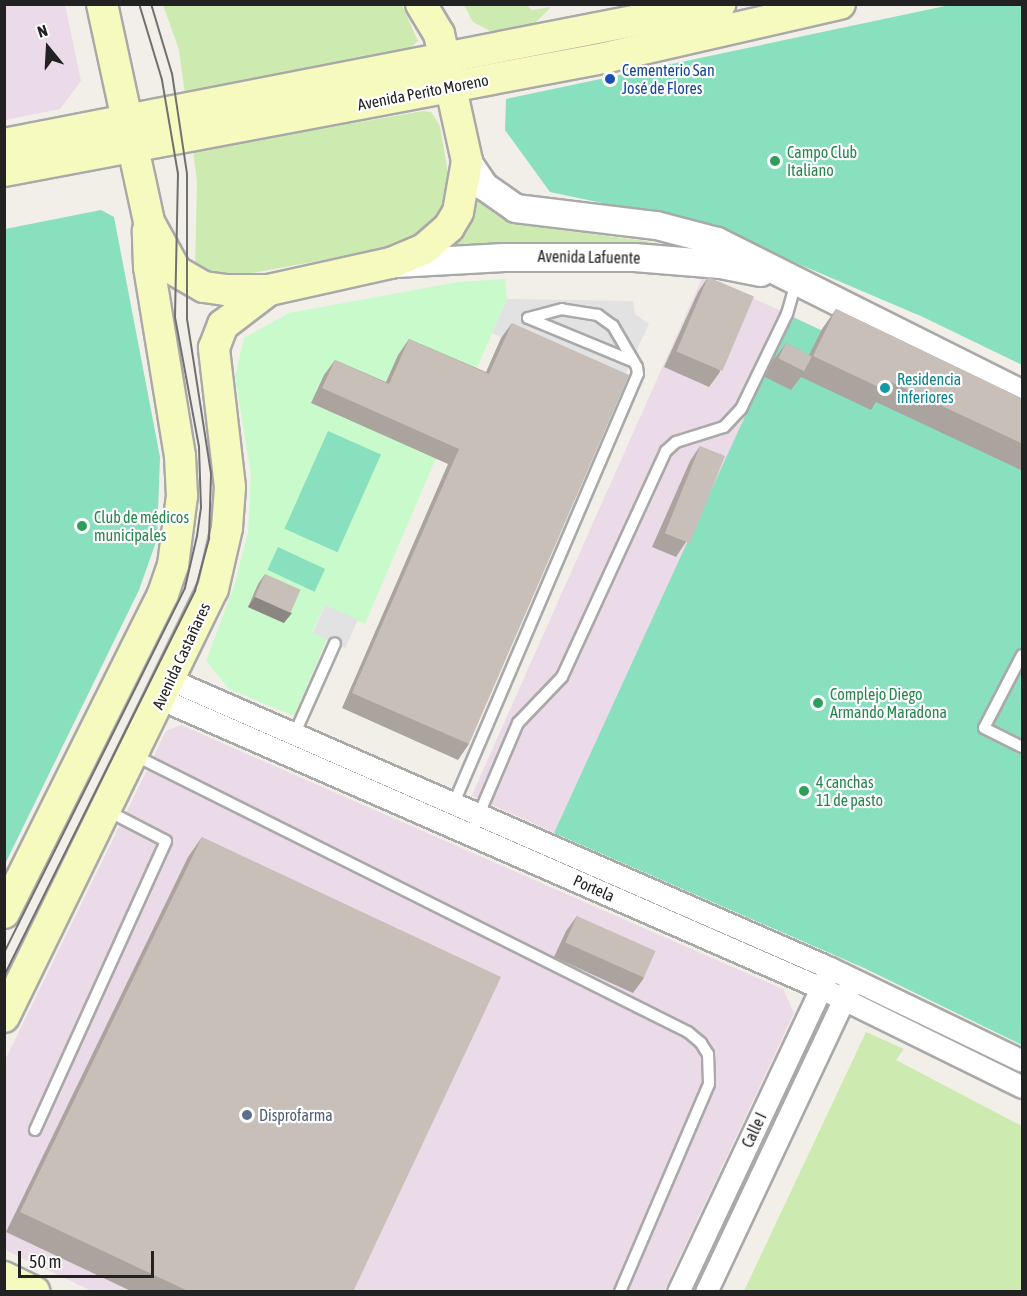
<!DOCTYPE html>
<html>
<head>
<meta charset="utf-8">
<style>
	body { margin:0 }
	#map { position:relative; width:1027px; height:1296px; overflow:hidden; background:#f2efe9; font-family:"Asap Condensed",sans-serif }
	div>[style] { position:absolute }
	.industrial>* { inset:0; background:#ebdbe8; transform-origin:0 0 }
	.grass>* { inset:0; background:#cdebb0 }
	.park>* { inset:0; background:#c8facc }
	.pitch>* { inset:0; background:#88e0be; transform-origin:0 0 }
	.parking>* { inset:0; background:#e2e2e2; transform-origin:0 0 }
	.roads { filter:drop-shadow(2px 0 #a9a9a9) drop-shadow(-2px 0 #a9a9a9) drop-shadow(0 2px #a9a9a9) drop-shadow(0 -2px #a9a9a9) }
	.service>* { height:10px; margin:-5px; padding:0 5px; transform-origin:5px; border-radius:5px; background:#fff }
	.minor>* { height:21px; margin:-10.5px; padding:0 10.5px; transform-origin:10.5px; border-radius:10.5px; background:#fff }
	.tertiary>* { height:27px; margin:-13.5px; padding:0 13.5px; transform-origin:13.5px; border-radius:13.5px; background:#fff }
	.secondary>* { height:30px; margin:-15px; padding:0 15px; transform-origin:15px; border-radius:15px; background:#f7fabf }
	.tram>* { height:1.5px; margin:-0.75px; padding:0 0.75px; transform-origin:0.75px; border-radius:0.75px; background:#707070 }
	.wall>* { inset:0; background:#aba49e }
	.shaded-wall>* { inset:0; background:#8b8681 }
	.building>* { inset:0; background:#c7bfb8; transform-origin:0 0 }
	.dots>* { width:16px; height:16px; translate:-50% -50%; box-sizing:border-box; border:3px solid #fff; border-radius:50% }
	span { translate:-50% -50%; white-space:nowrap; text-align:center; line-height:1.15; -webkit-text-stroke:4.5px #fff; paint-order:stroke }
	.transit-label { font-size:16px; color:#164399 }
	.left { translate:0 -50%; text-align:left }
	.street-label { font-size:16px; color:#222 }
	.leisure-label { font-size:16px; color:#27864d }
	.culture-label { font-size:16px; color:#0d838f }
	.service-label { font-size:16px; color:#4e5e75 }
	.frame { position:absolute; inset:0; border:6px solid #222; pointer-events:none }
	.north { position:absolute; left:18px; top:18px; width:60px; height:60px; -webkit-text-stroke:4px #fff; paint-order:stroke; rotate:342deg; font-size:16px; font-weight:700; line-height:24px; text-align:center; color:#222 }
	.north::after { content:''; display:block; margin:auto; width:21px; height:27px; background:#222; clip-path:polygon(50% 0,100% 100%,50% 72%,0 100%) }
	.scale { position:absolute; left:18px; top:1251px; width:136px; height:27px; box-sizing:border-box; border:3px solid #222; border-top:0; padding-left:8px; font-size:18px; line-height:21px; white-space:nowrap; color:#222; -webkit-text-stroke:4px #fff; paint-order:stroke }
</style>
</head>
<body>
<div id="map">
	<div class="industrial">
		<i style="clip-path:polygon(5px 4px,65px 5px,81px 81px,60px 109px,5px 120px)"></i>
		<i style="left:703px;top:276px;width:97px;height:569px;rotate:24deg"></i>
		<i style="clip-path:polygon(181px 725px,783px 989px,794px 1013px,664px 1291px,92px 1291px,5px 1250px,4px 1062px,166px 731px)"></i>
	</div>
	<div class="grass">
		<i style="clip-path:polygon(163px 5px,402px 5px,418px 41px,404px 53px,185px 95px,179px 50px)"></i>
		<i style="clip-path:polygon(464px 5px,527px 5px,532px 10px,551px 7px,530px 28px,509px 32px,490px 31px,473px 22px)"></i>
		<i style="clip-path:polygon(423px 111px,431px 112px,440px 126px,452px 197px,435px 231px,399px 246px,220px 279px,195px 269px,197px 182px,193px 151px)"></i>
		<i style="clip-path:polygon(473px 194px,495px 214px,525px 225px,646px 241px,721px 259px,446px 254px,464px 229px)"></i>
		<i style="clip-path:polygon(866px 1032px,904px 1049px,896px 1060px,1022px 1126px,1022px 1291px,744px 1291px)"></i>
	</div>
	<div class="park">
		<i style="clip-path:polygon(505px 279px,507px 299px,469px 386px,398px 355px,379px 399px,324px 375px,312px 403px,436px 458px,365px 624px,324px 606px,312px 632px,327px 639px,294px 716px,229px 689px,206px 661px,235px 583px,248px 532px,251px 474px,235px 377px,244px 338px,289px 313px,458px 282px)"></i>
	</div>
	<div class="pitch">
		<i style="clip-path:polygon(950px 5px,1022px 5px,1022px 365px,923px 317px,707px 225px,550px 192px,505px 130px,506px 99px)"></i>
		<i style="clip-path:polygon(101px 210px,114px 217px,160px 457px,157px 539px,139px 590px,5px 864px,5px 229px)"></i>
		<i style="clip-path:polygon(791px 316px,1022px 425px,1022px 1045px,864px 968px,554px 833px)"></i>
		<i style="left:328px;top:431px;width:58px;height:107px;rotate:24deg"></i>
		<i style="left:278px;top:547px;width:52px;height:25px;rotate:25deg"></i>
	</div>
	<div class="parking">
		<i style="clip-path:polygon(507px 299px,633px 301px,635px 314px,649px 324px,618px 390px,492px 333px)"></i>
		<i style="left:325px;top:605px;width:36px;height:31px;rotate:24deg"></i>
	</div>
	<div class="roads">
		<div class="service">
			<i style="left:1022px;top:655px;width:82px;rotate:117.5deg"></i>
			<i style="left:984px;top:728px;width:42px;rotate:26.6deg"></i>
			<i style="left:295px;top:733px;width:98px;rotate:-66deg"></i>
			<i style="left:134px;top:755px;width:619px;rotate:26.57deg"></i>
			<i style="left:688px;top:1032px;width:17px;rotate:40deg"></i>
			<i style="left:701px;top:1043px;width:13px;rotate:58deg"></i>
			<i style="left:708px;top:1054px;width:30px;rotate:88deg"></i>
			<i style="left:709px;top:1084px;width:226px;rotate:113.2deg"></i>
			<i style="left:453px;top:805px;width:469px;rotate:-66.8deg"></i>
			<i style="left:638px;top:374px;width:7px;rotate:-98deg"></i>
			<i style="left:637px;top:367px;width:48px;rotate:-120.3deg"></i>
			<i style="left:613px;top:326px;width:19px;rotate:-144deg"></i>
			<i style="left:598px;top:315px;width:36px;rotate:-171deg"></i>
			<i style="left:562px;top:309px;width:35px;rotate:165deg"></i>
			<i style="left:528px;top:318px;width:113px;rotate:22.5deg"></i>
			<i style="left:471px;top:833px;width:120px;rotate:-66.9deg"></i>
			<i style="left:518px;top:723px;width:64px;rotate:-46.3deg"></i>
			<i style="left:562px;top:677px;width:249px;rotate:-65.3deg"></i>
			<i style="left:666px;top:451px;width:13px;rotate:-42deg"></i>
			<i style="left:676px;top:442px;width:50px;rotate:-17.4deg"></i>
			<i style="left:724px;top:427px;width:25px;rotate:-47deg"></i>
			<i style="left:741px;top:409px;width:106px;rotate:-64.2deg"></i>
			<i style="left:787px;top:314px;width:33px;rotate:-74deg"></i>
			<i style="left:35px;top:1130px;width:317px;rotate:-65.6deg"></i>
			<i style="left:166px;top:841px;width:68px;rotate:-152.7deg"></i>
		</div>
		<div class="minor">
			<i style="left:171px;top:680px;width:719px;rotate:23.61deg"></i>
			<i style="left:830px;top:968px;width:213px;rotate:25.8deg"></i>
			<i style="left:161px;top:699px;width:721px;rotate:23.65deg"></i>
			<i style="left:821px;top:988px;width:224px;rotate:26.2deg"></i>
			<i style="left:678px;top:1292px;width:348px;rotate:-64.8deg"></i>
			<i style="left:706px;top:1292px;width:336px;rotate:-64.8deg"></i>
		</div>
		<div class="tertiary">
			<i style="left:467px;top:161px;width:30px;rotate:56deg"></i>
			<i style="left:484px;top:186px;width:38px;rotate:35deg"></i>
			<i style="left:515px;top:208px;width:142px;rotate:6.9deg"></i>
			<i style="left:656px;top:225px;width:63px;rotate:14.7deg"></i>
			<i style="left:717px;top:241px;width:341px;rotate:26.6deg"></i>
			<i style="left:395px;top:263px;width:109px;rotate:-3.2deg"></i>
			<i style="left:504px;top:257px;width:130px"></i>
			<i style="left:634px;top:257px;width:86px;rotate:4.7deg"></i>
			<i style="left:720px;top:264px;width:41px;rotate:11.3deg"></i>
		</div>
		<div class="secondary">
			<i style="left:102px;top:4px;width:223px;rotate:77.8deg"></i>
			<i style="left:149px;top:222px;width:56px;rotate:61.1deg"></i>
			<i style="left:176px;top:271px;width:32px;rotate:30deg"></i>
			<i style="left:204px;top:287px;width:21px;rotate:8deg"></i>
			<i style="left:225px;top:290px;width:44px"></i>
			<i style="left:269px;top:290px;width:125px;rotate:-12.5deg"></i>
			<i style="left:391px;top:263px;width:36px;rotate:-23deg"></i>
			<i style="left:424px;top:249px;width:33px;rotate:-41deg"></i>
			<i style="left:449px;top:227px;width:17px;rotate:-59deg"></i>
			<i style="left:458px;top:212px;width:52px;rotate:-80deg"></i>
			<i style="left:467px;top:161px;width:130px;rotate:-102.4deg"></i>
			<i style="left:439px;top:34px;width:35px;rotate:-121deg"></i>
			<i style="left:4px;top:144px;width:730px;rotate:-11.06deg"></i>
			<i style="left:4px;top:171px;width:611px;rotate:-10.67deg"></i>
			<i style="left:604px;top:58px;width:242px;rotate:-12.9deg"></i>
			<i style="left:4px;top:913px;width:356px;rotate:-63.5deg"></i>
			<i style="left:163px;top:594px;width:31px;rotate:-71deg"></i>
			<i style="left:173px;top:565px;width:70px;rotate:-82.6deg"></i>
			<i style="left:182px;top:496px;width:40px;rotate:-92.9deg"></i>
			<i style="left:180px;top:456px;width:192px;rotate:-99.3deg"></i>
			<i style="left:149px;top:267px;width:36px;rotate:-92deg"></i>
			<i style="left:4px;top:1017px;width:476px;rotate:-64deg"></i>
			<i style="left:213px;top:589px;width:63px;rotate:-77.1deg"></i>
			<i style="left:227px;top:528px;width:41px;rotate:-85.8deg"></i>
			<i style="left:230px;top:487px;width:140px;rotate:-96.6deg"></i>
			<i style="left:214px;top:348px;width:25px;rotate:-69deg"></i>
			<i style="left:223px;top:325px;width:58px;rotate:-37.3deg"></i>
			<i style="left:4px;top:1277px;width:34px;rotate:26deg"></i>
		</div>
	</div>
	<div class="tram">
		<i style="left:4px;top:953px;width:407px;rotate:-63.6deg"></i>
		<i style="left:185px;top:588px;width:53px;rotate:-77deg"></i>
		<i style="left:197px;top:536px;width:28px;rotate:-82deg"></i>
		<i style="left:201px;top:508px;width:61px;rotate:-91.9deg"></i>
		<i style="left:199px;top:447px;width:132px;rotate:-100.5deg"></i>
		<i style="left:175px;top:317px;width:143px;rotate:-88.8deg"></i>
		<i style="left:178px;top:174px;width:95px;rotate:-99.7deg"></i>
		<i style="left:162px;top:80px;width:79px;rotate:-106.8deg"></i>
		<i style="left:4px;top:976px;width:430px;rotate:-63.6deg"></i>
		<i style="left:195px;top:591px;width:54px;rotate:-74.9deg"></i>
		<i style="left:209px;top:539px;width:65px;rotate:-88.2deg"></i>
		<i style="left:211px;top:474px;width:157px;rotate:-98.8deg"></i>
		<i style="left:187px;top:319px;width:145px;rotate:-90deg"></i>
		<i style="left:187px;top:174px;width:101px;rotate:-98.5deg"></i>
		<i style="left:172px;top:74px;width:73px;rotate:-106.7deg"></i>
	</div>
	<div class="wall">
		<i style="clip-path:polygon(708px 277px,720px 372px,709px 387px,664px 367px,698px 292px)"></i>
		<i style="clip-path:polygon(836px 309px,1023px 399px,1023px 471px,876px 402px,871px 410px,801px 377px,791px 390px,765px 377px,772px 362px,786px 343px,809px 355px,822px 329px)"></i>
		<i style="clip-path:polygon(512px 323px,469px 744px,458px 760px,342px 708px,448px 464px,311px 403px,324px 375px,335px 360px,386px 382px,398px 355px,409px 339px,486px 372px,501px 338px)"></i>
		<i style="clip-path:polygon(700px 446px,686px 542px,676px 557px,652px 547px,690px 461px)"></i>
		<i style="clip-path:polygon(265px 574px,284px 623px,248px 607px,258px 584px)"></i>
		<i style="clip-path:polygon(202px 837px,353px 1292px,133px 1292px,6px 1232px,188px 857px)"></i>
		<i style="clip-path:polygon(577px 916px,644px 978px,633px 993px,554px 957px,566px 931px)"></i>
	</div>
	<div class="shaded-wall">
		<i style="clip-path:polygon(255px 597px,292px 613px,284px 623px,248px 607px)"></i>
	</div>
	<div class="building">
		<i style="left:708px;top:277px;width:50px;height:81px;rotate:23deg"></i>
		<i style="clip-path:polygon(836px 309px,1023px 399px,1023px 444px,889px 381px,885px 390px,813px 356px)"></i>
		<i style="clip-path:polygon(512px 323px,629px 375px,469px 744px,352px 693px,459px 449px,322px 388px,335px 360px,389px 384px,409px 339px,489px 374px)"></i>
		<i style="left:786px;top:343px;width:29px;height:17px;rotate:27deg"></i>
		<i style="left:700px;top:446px;width:27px;height:94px;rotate:22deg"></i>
		<i style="left:265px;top:574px;width:39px;height:25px;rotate:24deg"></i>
		<i style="clip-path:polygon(202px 837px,501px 977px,353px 1292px,190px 1292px,20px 1212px)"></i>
		<i style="left:577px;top:916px;width:86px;height:29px;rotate:24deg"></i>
	</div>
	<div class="dots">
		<i style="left:610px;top:79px;background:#1a4fb4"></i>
		<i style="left:775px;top:161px;background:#2e9e5b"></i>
		<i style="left:885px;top:388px;background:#0f9aa8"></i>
		<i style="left:82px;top:526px;background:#2e9e5b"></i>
		<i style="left:818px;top:703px;background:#2e9e5b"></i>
		<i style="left:804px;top:791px;background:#2e9e5b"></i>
		<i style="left:247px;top:1115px;background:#5c6f8a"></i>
	</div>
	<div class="transit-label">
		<span class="left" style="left:622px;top:79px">Cementerio San<br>José de Flores</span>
	</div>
	<div class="street-label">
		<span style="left:423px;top:92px;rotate:-11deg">Avenida Perito Moreno</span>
		<span style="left:589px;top:257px;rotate:1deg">Avenida Lafuente</span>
		<span style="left:181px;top:656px;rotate:-65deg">Avenida Castañares</span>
		<span style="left:594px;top:888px;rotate:24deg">Portela</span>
		<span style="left:754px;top:1130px;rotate:-65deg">Calle I</span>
	</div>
	<div class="leisure-label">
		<span class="left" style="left:787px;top:161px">Campo Club<br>Italiano</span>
		<span class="left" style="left:94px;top:526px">Club de médicos<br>municipales</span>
		<span class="left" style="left:830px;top:703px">Complejo Diego<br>Armando Maradona</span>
		<span class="left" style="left:816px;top:791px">4 canchas<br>11 de pasto</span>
	</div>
	<div class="culture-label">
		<span class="left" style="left:897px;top:388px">Residencia<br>inferiores</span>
	</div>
	<div class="service-label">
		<span class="left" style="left:259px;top:1115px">Disprofarma</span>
	</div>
	<div class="frame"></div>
	<div class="north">N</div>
	<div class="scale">50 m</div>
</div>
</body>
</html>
